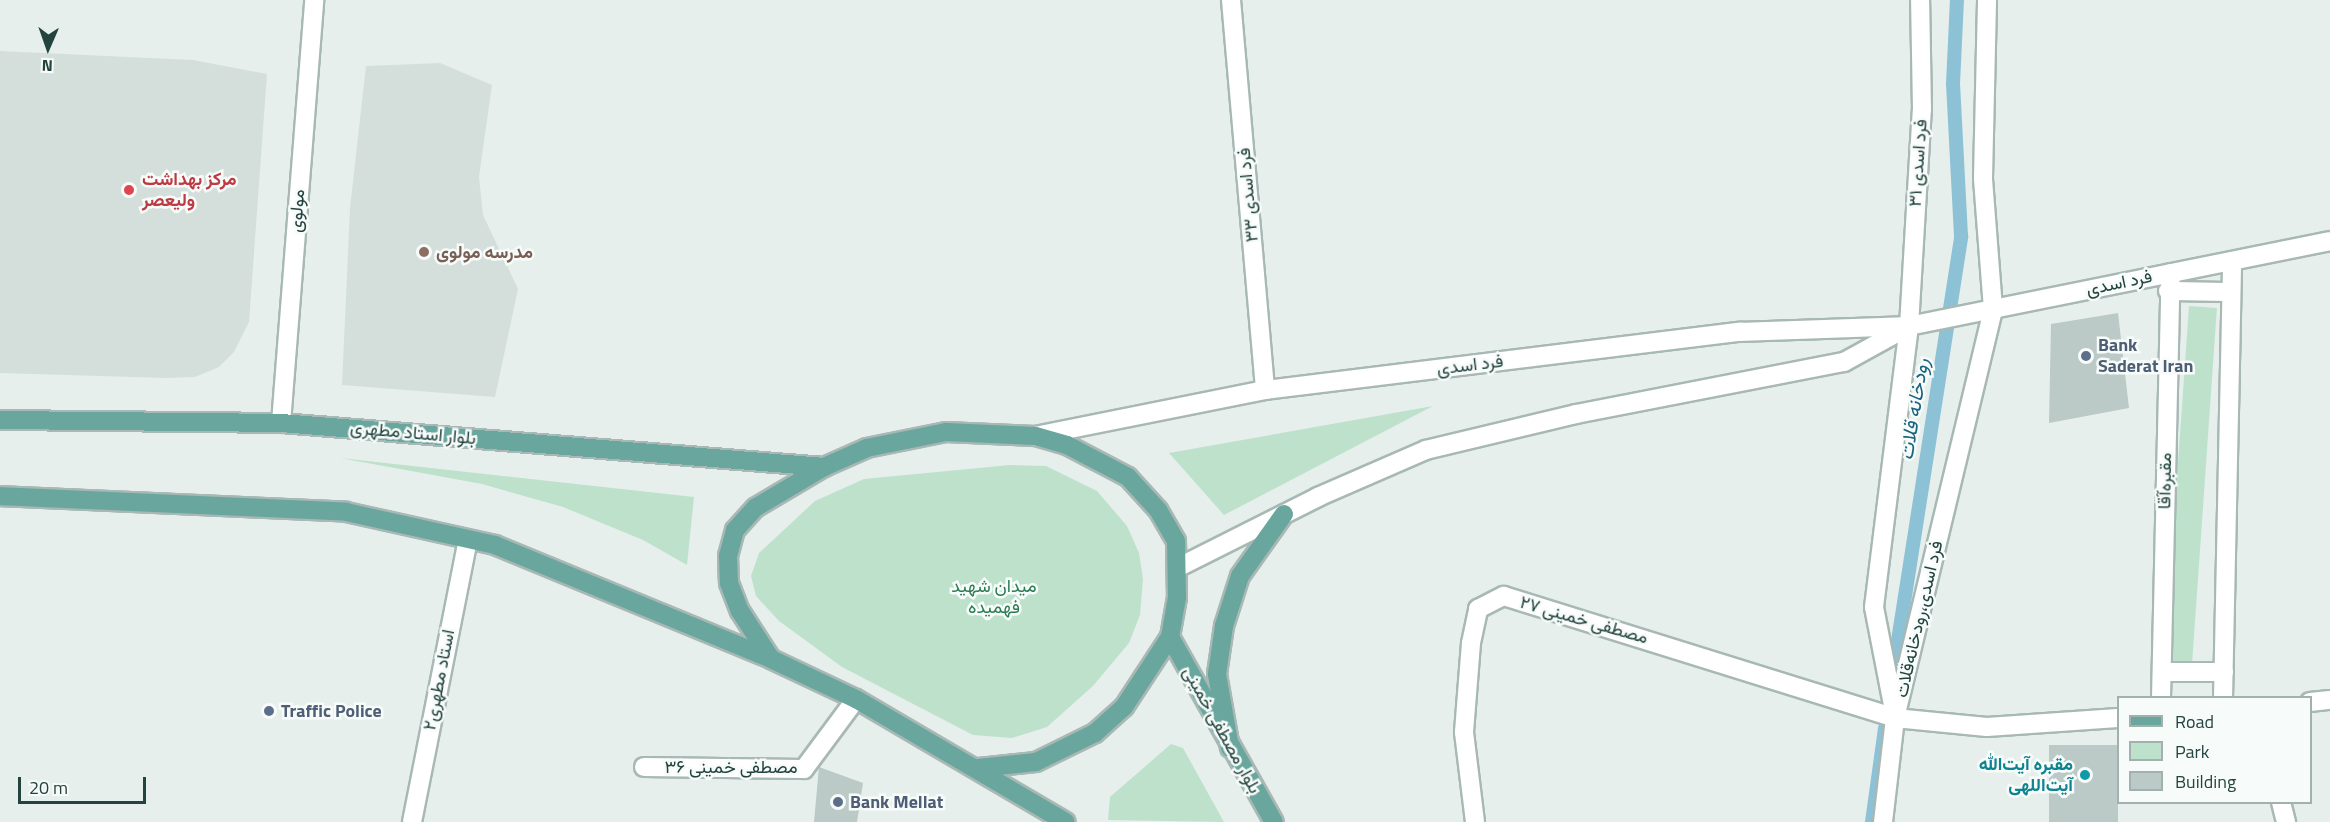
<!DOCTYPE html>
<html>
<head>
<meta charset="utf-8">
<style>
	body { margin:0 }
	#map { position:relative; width:2330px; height:822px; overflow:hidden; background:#e6efec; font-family:"Titillium Web",Vazirmatn,sans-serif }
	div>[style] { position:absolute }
	.built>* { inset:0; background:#d4dfdb }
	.green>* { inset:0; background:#bee1cc; transform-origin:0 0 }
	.stream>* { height:14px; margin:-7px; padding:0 7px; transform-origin:7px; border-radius:7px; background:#8cc1d6 }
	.building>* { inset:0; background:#bbcac6; transform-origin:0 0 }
	.roads { filter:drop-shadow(2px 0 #a8b8b4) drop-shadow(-2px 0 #a8b8b4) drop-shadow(0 2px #a8b8b4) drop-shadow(0 -2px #a8b8b4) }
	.minor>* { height:18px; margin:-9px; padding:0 9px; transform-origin:9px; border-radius:9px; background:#fff }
	.tertiary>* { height:18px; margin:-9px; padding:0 9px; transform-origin:9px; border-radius:9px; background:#fff }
	.secondary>* { height:18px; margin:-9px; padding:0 9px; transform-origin:9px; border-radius:9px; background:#fff }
	.primary>* { height:18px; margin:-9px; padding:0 9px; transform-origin:9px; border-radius:9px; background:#68a69e }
	.dots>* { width:16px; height:16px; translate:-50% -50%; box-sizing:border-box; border:3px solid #f7fbf9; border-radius:50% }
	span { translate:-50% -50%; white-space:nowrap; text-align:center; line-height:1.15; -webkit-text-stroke:5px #f7fbf9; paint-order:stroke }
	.street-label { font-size:18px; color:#23433e }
	.health-label { font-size:18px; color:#be3a42; font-weight:700 }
	.left { translate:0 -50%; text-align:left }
	.education-label { font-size:18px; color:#785e54; font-weight:700 }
	.service-label { font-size:18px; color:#4e5e75; font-weight:700 }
	.park-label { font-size:18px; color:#2b7c54 }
	.culture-label { font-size:18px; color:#0d838f; font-weight:700 }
	.right { translate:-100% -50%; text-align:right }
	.water-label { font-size:20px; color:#196482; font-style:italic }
	.legend { position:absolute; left:2117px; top:696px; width:195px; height:108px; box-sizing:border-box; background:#f7fbf9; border:2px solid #a2b1ae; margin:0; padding:8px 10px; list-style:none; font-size:18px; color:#23433e }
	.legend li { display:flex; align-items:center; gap:12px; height:30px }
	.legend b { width:30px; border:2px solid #a2b1ae }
	.north { position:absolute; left:18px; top:18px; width:60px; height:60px; -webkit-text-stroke:4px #f7fbf9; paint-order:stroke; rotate:182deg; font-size:16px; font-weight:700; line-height:24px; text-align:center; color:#23433e }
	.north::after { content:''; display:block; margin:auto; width:21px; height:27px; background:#23433e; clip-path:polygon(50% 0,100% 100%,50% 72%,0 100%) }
	.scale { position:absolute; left:18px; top:777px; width:128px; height:27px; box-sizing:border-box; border:3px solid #23433e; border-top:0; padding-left:8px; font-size:18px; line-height:21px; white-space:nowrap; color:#23433e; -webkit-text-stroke:4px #f7fbf9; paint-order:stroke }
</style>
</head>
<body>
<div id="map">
	<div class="built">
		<i style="clip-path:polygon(0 51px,193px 60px,267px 74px,249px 322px,234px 352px,219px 367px,195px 377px,166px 378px,0 373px)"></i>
		<i style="clip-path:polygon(440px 63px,492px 85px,479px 177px,483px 215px,518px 289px,495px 397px,342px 385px,350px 208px,366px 66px)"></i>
	</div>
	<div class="green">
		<i style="left:2189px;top:306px;width:28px;height:357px;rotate:4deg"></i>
		<i style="clip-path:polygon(1433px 406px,1224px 515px,1169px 453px)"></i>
		<i style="clip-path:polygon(340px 458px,694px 497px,687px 565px,643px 540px,563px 507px,482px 484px)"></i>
		<i style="clip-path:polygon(1010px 465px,1046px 466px,1097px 491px,1127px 526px,1139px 553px,1143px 579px,1140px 615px,1129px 643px,1093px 686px,1047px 727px,1012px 738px,973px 735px,842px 667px,779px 621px,756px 596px,751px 576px,759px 553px,815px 501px,864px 479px)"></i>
		<i style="clip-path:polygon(1171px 744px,1183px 748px,1224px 822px,1108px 820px,1110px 797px)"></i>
	</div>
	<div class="stream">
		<i style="left:1892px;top:679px;width:448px;rotate:-81.1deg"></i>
		<i style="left:1961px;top:236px;width:152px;rotate:-93deg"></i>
		<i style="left:1953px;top:84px;width:84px;rotate:-87.3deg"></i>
		<i style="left:1872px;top:822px;width:95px;rotate:-82.1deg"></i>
	</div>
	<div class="building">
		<i style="clip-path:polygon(2118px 313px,2129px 408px,2049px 423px,2051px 324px)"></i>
		<i style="left:2118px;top:745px;width:77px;height:69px;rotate:90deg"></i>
		<i style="clip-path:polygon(819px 767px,863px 783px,857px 822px,814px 822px)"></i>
	</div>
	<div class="roads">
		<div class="minor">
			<i style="left:1231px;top:0;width:391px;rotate:85deg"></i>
			<i style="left:2168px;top:291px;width:63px;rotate:0.9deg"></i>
			<i style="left:2162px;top:672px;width:62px"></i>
			<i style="left:2161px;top:698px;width:425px;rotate:-88.7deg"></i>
			<i style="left:2223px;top:698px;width:437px;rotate:-88.8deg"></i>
			<i style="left:2310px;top:702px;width:20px;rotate:-6deg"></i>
			<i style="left:1894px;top:710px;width:105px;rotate:-101deg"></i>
			<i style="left:1874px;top:607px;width:283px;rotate:-82.9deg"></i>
			<i style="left:1909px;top:326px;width:216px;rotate:-86.6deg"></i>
			<i style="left:1922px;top:110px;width:110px;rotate:-91deg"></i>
			<i style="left:644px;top:767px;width:160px;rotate:0.7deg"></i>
			<i style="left:804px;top:769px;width:87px;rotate:-53.4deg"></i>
			<i style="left:2281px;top:802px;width:21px;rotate:76deg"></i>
			<i style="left:412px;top:822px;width:288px;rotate:-78.8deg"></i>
			<i style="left:1475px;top:822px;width:91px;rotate:-97deg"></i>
			<i style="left:1464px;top:732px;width:89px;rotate:-85.5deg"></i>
			<i style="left:1471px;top:643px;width:35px;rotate:-78deg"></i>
			<i style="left:1478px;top:609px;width:29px;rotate:-27deg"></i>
			<i style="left:1504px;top:596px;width:410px;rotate:17.3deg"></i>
			<i style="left:1895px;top:718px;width:92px;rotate:5.6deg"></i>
			<i style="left:1987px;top:727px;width:131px;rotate:-3.9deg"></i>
			<i style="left:1883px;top:822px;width:105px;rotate:-83.4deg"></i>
			<i style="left:1895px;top:718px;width:421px;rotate:-76.5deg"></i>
			<i style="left:1993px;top:309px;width:131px;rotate:-94.4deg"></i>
			<i style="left:1983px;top:178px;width:178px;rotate:-88.7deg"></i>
		</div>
		<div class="tertiary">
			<i style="left:281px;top:423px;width:424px;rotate:-85.5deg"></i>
		</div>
		<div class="secondary">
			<i style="left:1035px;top:436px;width:235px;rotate:-11.3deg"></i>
			<i style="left:1265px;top:390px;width:479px;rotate:-7deg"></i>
			<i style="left:1740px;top:332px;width:169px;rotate:-2deg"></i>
			<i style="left:1909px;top:326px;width:429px;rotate:-11.4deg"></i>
			<i style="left:1179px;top:567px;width:156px;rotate:-26.7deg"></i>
			<i style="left:1318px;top:497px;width:118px;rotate:-23.5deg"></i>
			<i style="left:1426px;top:450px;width:154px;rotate:-13.5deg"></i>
			<i style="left:1576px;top:414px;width:273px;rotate:-11deg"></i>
			<i style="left:1844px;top:362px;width:68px;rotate:-28.8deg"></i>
		</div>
		<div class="primary">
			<i style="left:0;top:420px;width:281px;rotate:0.6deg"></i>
			<i style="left:281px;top:423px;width:545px;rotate:4.63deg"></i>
			<i style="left:0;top:496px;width:346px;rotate:2.6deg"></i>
			<i style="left:346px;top:512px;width:153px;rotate:12.5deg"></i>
			<i style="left:495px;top:545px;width:299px;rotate:22.4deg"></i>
			<i style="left:1170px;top:637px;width:212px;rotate:60.7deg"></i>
			<i style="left:1230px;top:748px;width:75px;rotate:-100deg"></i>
			<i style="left:1217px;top:674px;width:49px;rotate:-81.7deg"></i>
			<i style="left:1224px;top:626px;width:52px;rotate:-72.3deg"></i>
			<i style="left:1240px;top:576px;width:76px;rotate:-54.6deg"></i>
			<i style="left:979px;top:768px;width:57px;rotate:-6deg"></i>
			<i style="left:1036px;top:762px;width:66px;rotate:-26.2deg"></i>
			<i style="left:1095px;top:733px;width:39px;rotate:-42deg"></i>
			<i style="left:1124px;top:707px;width:84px;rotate:-56.7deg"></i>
			<i style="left:1170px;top:637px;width:40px;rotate:-80deg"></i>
			<i style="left:1177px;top:598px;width:57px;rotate:-91deg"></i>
			<i style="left:1176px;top:541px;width:36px;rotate:-120deg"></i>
			<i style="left:1158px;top:510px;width:45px;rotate:-132.3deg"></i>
			<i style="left:1128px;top:477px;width:69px;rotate:-152.3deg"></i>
			<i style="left:1067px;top:445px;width:33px;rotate:-164deg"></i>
			<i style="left:1035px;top:436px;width:89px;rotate:-177.4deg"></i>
			<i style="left:946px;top:432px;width:81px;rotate:168.6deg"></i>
			<i style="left:867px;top:448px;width:47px;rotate:156.2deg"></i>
			<i style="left:824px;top:467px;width:80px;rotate:149.3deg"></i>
			<i style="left:755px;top:508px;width:30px;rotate:132deg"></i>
			<i style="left:735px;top:530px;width:27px;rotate:105deg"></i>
			<i style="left:728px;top:556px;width:27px;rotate:88deg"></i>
			<i style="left:729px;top:583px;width:30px;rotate:69deg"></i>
			<i style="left:740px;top:611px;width:57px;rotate:57.1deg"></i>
			<i style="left:771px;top:659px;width:94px;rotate:25.2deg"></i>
			<i style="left:856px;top:699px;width:243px;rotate:30.4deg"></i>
		</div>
	</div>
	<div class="dots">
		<i style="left:129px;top:190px;background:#e0444e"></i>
		<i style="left:424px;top:252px;background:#8d6e63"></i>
		<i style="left:2086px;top:356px;background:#5c6f8a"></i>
		<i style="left:269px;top:711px;background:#5c6f8a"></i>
		<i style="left:2085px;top:775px;background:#0f9aa8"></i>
		<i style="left:838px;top:802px;background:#5c6f8a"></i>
	</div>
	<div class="street-label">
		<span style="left:1918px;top:163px;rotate:-86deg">فرد اسدی ۳۱</span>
		<span style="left:1248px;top:195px;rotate:-95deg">فرد اسدی ۳۳</span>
		<span style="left:297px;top:211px;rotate:-86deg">مولوی</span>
		<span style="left:2119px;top:283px;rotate:-12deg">فرد اسدی</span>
		<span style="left:1470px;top:365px;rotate:-7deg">فرد اسدی</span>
		<span style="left:413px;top:433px;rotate:5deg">بلوار استاد مطهری</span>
		<span style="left:2165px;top:481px;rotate:-89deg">مقبره‌آقا</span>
		<span style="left:1919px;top:619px;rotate:-77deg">فرد اسدی،رودخانه‌قلات</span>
		<span style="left:1584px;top:620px;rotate:16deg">مصطفی خمینی ۲۷</span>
		<span style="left:439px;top:680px;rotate:-79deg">استاد مطهری۲</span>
		<span style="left:1222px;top:730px;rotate:61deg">بلوار مصطفی خمینی</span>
		<span style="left:731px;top:767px">مصطفی خمینی ۳۶</span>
	</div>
	<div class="health-label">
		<span class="left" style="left:142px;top:190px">مرکز بهداشت<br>ولیعصر</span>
	</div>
	<div class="education-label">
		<span class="left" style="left:436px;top:252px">مدرسه مولوی</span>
	</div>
	<div class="service-label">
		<span class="left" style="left:2098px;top:356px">Bank<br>Saderat Iran</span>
		<span class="left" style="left:281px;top:711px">Traffic Police</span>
		<span class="left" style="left:850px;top:802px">Bank Mellat</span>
	</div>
	<div class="park-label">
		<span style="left:994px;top:597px">میدان شهید<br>فهمیده</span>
	</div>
	<div class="culture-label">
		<span class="right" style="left:2073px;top:775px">مقبره آیت‌الله<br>آیت‌اللهی</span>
	</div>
	<div class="water-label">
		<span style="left:1913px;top:409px;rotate:-81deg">رودخانه قلات</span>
	</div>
	<ul class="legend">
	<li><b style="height:8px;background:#68a69e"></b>Road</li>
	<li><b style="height:16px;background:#bee1cc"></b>Park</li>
	<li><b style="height:16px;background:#bbcac6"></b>Building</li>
	</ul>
	<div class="north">N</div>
	<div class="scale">20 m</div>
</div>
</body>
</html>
